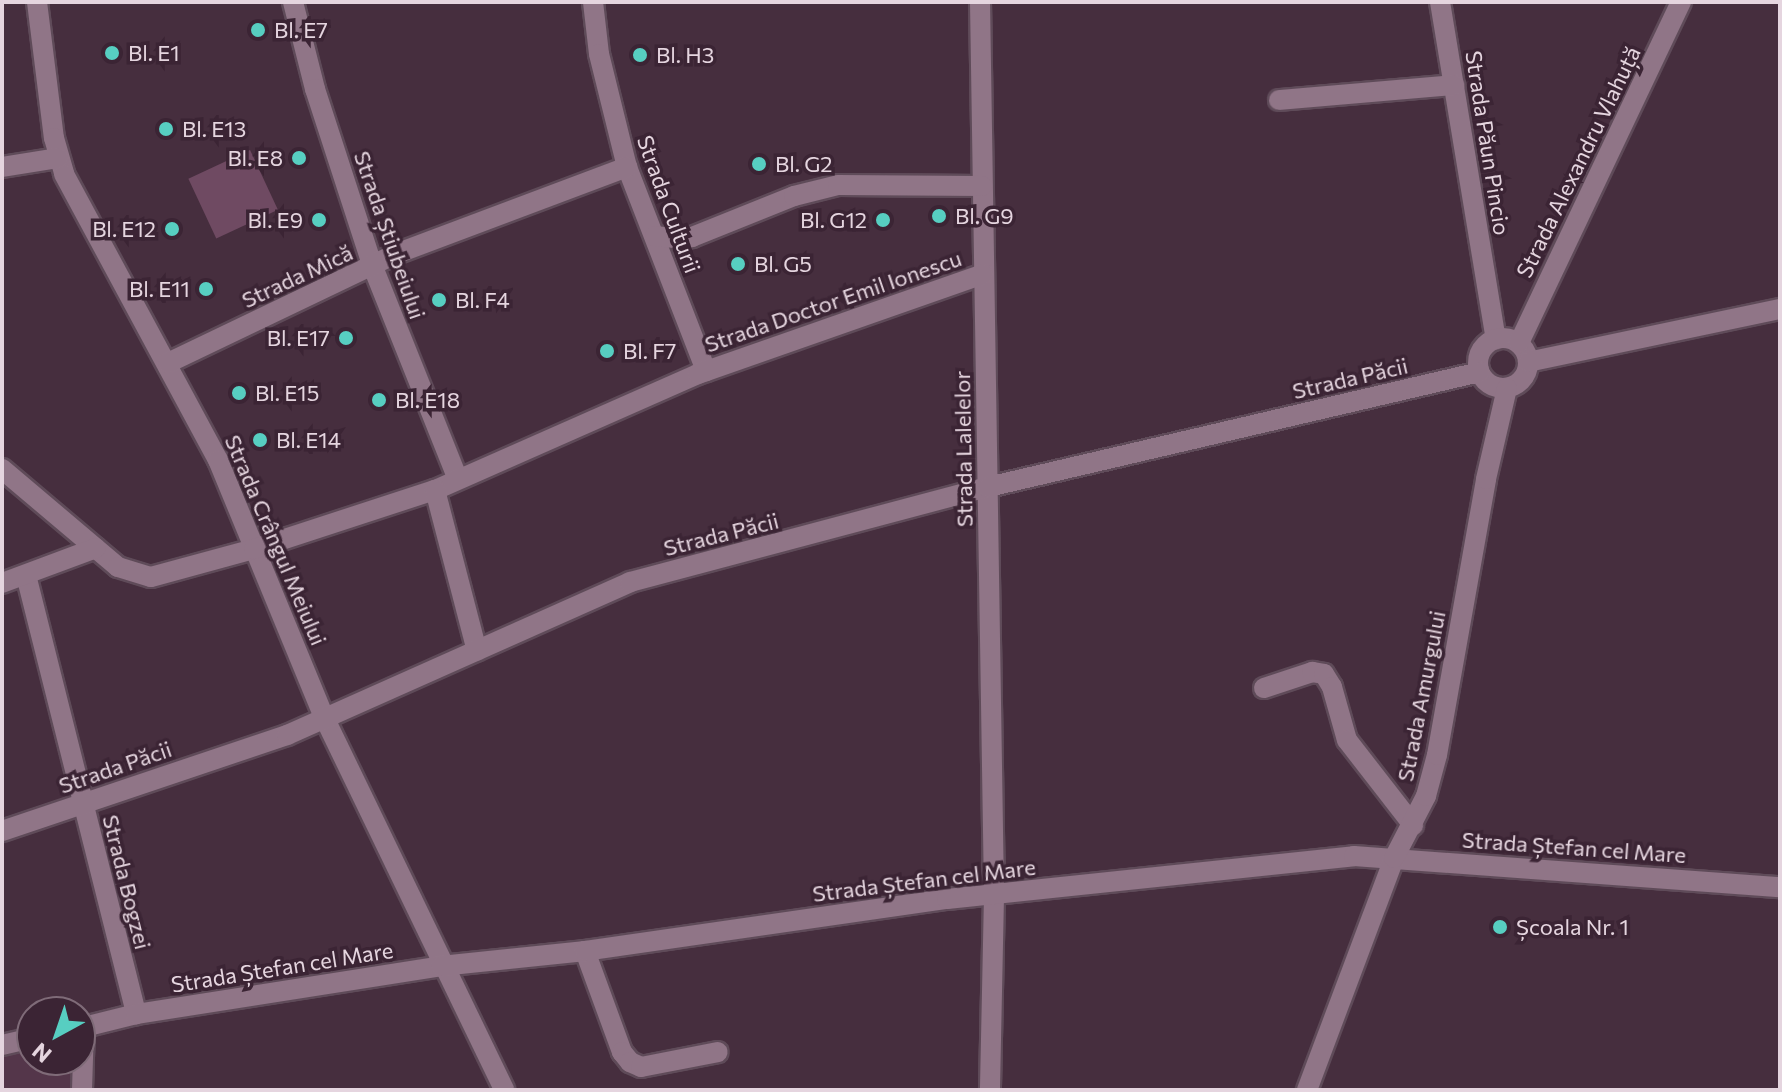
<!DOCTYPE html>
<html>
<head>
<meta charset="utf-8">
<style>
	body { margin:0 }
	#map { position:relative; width:1782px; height:1092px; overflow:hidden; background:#462e3e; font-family:Commissioner,sans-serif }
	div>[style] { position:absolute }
	.built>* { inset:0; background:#54364a }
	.green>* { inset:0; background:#6f4a62; transform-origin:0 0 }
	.roads { filter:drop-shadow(2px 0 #5f4b59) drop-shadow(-2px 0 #5f4b59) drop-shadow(0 2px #5f4b59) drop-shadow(0 -2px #5f4b59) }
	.minor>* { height:20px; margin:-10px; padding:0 10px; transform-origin:10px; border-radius:10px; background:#907587 }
	.minor>.ring { margin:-10px; padding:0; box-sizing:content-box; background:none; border:20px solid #907587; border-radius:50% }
	.dots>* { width:22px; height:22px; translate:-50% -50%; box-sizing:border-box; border:4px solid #3b2434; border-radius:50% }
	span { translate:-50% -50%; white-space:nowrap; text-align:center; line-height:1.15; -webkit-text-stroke:7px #3b2434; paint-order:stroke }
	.poi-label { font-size:22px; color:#e5d5df }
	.left { translate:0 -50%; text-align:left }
	.right { translate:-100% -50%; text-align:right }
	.street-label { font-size:22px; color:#e5d5df }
	.frame { position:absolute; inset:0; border:4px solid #e5d5df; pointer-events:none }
	.north { position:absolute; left:16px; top:996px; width:80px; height:80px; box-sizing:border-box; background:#3b2434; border:2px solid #7f6b78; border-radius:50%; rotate:220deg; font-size:22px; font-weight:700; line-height:32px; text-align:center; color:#e5d5df }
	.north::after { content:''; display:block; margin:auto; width:28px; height:36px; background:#57cec1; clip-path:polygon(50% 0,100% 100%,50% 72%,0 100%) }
</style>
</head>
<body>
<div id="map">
	<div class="built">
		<i style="clip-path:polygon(32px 1036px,32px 1060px,80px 1060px,82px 1090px,2px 1090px,2px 1042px)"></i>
	</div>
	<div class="green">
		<i style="left:250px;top:150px;width:66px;height:68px;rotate:65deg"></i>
	</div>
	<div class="roads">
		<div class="minor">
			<i style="left:37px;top:2px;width:137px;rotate:82.9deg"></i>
			<i style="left:54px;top:138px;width:37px;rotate:74deg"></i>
			<i style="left:64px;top:174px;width:325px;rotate:61.7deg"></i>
			<i style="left:218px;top:460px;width:280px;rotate:67.6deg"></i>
			<i style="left:325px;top:719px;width:412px;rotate:64.2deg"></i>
			<i style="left:293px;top:2px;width:90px;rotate:75.8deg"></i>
			<i style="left:315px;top:89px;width:187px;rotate:72deg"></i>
			<i style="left:373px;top:267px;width:228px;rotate:68.2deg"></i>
			<i style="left:593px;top:2px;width:52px;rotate:83.4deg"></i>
			<i style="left:599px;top:54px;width:116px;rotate:76.1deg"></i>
			<i style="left:627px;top:167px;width:219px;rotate:68.8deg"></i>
			<i style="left:980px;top:2px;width:894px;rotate:89.1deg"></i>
			<i style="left:994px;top:896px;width:194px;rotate:91.2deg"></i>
			<i style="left:1440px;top:2px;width:342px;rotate:80.6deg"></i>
			<i style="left:1279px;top:100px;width:176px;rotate:-4.9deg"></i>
			<i style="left:2px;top:167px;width:57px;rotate:-9.1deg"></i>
			<i style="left:655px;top:236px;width:27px;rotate:6deg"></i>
			<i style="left:682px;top:239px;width:10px;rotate:-11deg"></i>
			<i style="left:692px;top:237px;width:110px;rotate:-21.9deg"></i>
			<i style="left:794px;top:196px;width:45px;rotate:-14deg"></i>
			<i style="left:838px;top:185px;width:144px;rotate:0.4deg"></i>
			<i class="ring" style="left:1478px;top:338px;width:30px;height:30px"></i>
			<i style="left:1519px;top:343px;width:378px;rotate:-64.6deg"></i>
			<i style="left:1528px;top:362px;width:258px;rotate:-11.9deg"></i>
			<i style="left:168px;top:363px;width:255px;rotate:-25.6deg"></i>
			<i style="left:398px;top:253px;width:245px;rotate:-20.6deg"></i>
			<i style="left:2px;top:469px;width:152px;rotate:40.2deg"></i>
			<i style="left:118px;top:567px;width:34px;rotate:17deg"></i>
			<i style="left:151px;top:577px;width:107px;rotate:-15.2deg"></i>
			<i style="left:254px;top:549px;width:190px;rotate:-18.1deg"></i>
			<i style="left:435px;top:490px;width:287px;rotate:-23.8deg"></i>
			<i style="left:698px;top:374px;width:302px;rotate:-19.3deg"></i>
			<i style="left:435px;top:490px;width:166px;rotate:75.4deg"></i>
			<i style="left:26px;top:575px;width:453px;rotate:75.9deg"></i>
			<i style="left:2px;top:583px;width:100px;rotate:-20.4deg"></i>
			<i style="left:1264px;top:688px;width:51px;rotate:-18.4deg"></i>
			<i style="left:1312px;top:672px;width:12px;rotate:9deg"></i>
			<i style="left:1324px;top:674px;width:15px;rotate:58deg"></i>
			<i style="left:1332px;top:687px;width:55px;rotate:74.2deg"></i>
			<i style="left:1347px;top:740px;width:108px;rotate:52.2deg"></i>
			<i style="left:2px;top:831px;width:301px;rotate:-18.6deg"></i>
			<i style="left:287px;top:735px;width:376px;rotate:-24deg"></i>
			<i style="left:630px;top:582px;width:370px;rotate:-14.9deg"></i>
			<i style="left:988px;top:487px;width:505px;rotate:-13.16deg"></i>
			<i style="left:585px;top:951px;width:108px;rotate:69.9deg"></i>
			<i style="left:622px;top:1052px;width:13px;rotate:51deg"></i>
			<i style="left:630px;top:1062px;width:12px;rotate:24deg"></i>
			<i style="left:641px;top:1067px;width:78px;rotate:-11deg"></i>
			<i style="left:80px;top:1028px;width:58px;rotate:-14deg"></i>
			<i style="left:136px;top:1014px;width:309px;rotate:-8.9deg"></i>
			<i style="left:441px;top:966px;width:145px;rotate:-5.9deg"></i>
			<i style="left:585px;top:951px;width:366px;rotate:-8.2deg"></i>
			<i style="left:947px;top:899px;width:409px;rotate:-6deg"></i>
			<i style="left:1354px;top:856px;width:427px;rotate:4.2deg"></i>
			<i style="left:2px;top:1045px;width:31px;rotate:-13deg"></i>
			<i style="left:82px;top:1090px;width:63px;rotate:-88.2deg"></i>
			<i style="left:1307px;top:1090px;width:248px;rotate:-69.4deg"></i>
			<i style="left:1394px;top:858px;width:70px;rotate:-62.7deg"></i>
			<i style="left:1426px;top:796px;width:42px;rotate:-75deg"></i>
			<i style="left:1437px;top:755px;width:280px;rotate:-79.9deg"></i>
			<i style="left:1486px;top:479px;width:93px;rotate:-77deg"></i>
		</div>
	</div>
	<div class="dots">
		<i style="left:258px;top:30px;background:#57cec1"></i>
		<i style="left:112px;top:53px;background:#57cec1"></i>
		<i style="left:640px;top:55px;background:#57cec1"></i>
		<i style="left:166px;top:129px;background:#57cec1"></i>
		<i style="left:299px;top:158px;background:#57cec1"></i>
		<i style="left:759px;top:164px;background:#57cec1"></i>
		<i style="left:939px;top:216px;background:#57cec1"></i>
		<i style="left:319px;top:220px;background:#57cec1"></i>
		<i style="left:883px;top:220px;background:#57cec1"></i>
		<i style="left:172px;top:229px;background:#57cec1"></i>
		<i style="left:738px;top:264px;background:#57cec1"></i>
		<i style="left:206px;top:289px;background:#57cec1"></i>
		<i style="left:439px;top:300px;background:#57cec1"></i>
		<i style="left:346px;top:338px;background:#57cec1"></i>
		<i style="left:607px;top:351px;background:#57cec1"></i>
		<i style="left:239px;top:393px;background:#57cec1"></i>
		<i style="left:379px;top:400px;background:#57cec1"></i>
		<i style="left:260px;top:440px;background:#57cec1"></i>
		<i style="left:1500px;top:927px;background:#57cec1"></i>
	</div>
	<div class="poi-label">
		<span class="left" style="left:274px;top:30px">Bl. E7</span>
		<span class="left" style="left:128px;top:53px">Bl. E1</span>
		<span class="left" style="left:656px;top:55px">Bl. H3</span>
		<span class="left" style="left:182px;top:129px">Bl. E13</span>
		<span class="right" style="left:283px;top:158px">Bl. E8</span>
		<span class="left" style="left:775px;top:164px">Bl. G2</span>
		<span class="left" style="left:955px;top:216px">Bl. G9</span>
		<span class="right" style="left:303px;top:220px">Bl. E9</span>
		<span class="right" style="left:867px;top:220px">Bl. G12</span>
		<span class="right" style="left:156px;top:229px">Bl. E12</span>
		<span class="left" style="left:754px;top:264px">Bl. G5</span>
		<span class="right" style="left:190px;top:289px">Bl. E11</span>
		<span class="left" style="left:455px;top:300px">Bl. F4</span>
		<span class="right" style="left:330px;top:338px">Bl. E17</span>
		<span class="left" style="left:623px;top:351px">Bl. F7</span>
		<span class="left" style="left:255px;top:393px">Bl. E15</span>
		<span class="left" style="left:395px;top:400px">Bl. E18</span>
		<span class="left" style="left:276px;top:440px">Bl. E14</span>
		<span class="left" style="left:1516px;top:927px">Școala Nr. 1</span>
	</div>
	<div class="street-label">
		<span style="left:1488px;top:143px;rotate:81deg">Strada Păun Pincio</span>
		<span style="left:1578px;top:162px;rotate:-64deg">Strada Alexandru Vlahuță</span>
		<span style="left:669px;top:204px;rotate:70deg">Strada Culturii</span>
		<span style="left:390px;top:235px;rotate:71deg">Strada Știubeiului</span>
		<span style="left:297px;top:276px;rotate:-25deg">Strada Mică</span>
		<span style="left:833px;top:301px;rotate:-19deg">Strada Doctor Emil Ionescu</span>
		<span style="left:1350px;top:378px;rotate:-13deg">Strada Păcii</span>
		<span style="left:963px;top:449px;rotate:-91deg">Strada Lalelelor</span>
		<span style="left:721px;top:534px;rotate:-14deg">Strada Păcii</span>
		<span style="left:276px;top:540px;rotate:67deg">Strada Crângul Meiului</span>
		<span style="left:1421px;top:696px;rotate:-79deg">Strada Amurgului</span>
		<span style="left:115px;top:767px;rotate:-19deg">Strada Păcii</span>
		<span style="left:1574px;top:847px;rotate:4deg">Strada Ștefan cel Mare</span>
		<span style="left:924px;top:880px;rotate:-7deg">Strada Ștefan cel Mare</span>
		<span style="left:127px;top:882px;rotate:76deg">Strada Bogzei</span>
		<span style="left:282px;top:967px;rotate:-9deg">Strada Ștefan cel Mare</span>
	</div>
	<div class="frame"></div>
	<div class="north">N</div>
</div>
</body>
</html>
